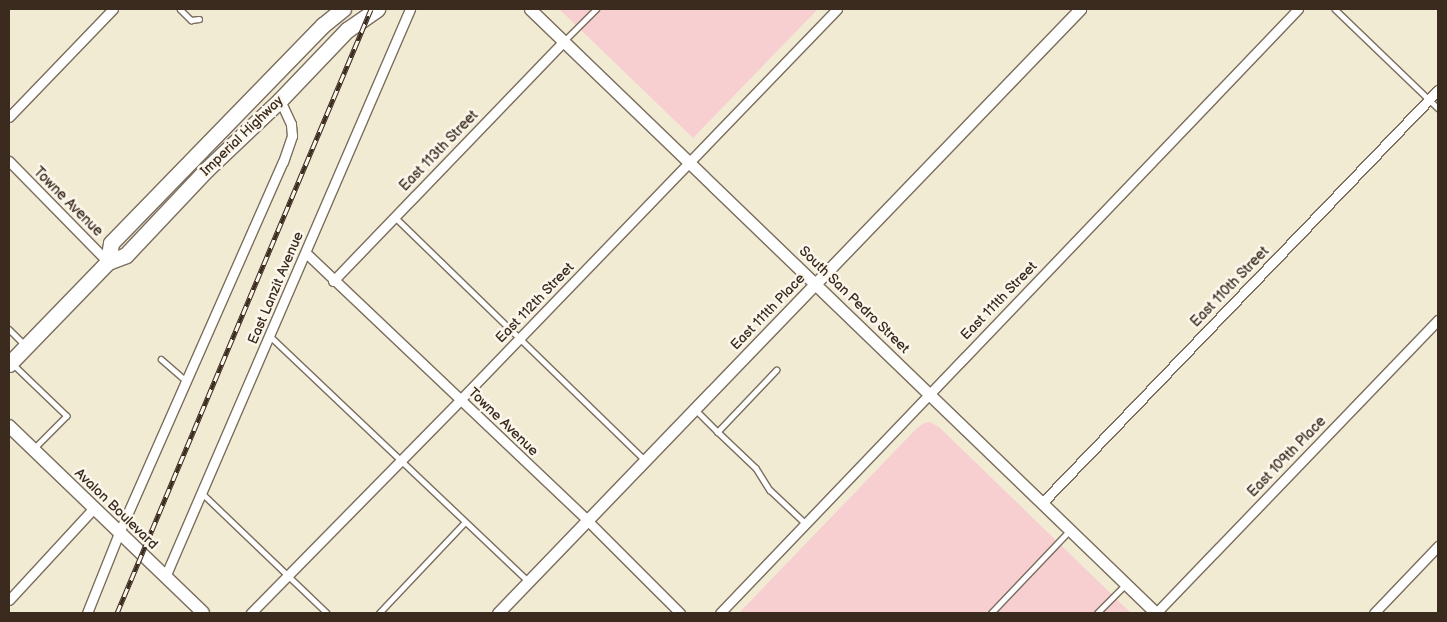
<!DOCTYPE html>
<html>
<head>
<meta charset="utf-8">
<style>
	body { margin:0 }
	#map { position:relative; width:1447px; height:622px; overflow:hidden; background:#f2ebd4; font-family:"Balsamiq Sans",sans-serif }
	div>[style] { position:absolute }
	.built>* { inset:0; background:#f7cfd1 }
	.roads { filter:drop-shadow(1px 0 #7b6e5e) drop-shadow(-1px 0 #7b6e5e) drop-shadow(0 1px #7b6e5e) drop-shadow(0 -1px #7b6e5e) }
	.service>* { height:4.5px; margin:-2.25px; padding:0 2.25px; transform-origin:2.25px; border-radius:2.25px; background:#fff }
	.minor>* { height:9px; margin:-4.5px; padding:0 4.5px; transform-origin:4.5px; border-radius:4.5px; background:#fff }
	.tertiary>* { height:11px; margin:-5.5px; padding:0 5.5px; transform-origin:5.5px; border-radius:5.5px; background:#fff }
	.secondary>* { height:12px; margin:-6px; padding:0 6px; transform-origin:6px; border-radius:6px; background:#fff }
	.primary>* { height:15px; margin:-7.5px; padding:0 7.5px; transform-origin:7.5px; border-radius:7.5px; background:#fff }
	.rail>* { height:5px; margin-top:-2.5px; transform-origin:0; background:repeating-linear-gradient(90deg,#fbf7ec 0 9px,#3b2a1e 0 18px); box-sizing:border-box; border-block:1px solid #3b2a1e }
	span { translate:-50% -50%; white-space:nowrap; text-align:center; line-height:1.15; -webkit-text-stroke:5px #fbf7ec; paint-order:stroke }
	.street-label { font-size:14px; color:#3b2a1e }
	.frame { position:absolute; inset:0; border:10px solid #3b2a1e; pointer-events:none }
</style>
</head>
<body>
<div id="map">
	<div class="built">
		<i style="clip-path:polygon(559px 9px,818px 9px,693px 138px)"></i>
		<i style="clip-path:polygon(930px 422px,939px 427px,1131px 613px,739px 613px,916px 429px,924px 423px)"></i>
	</div>
	<div class="roads">
		<div class="service">
			<i style="left:180px;top:9px;width:16px;rotate:45deg"></i>
			<i style="left:191px;top:20px;width:8px;rotate:-7deg"></i>
			<i style="left:1335px;top:9px;width:143px;rotate:43.9deg"></i>
			<i style="left:564px;top:41px;width:45px;rotate:-45deg"></i>
			<i style="left:395px;top:217px;width:347px;rotate:44.2deg"></i>
			<i style="left:9px;top:329px;width:21px;rotate:45deg"></i>
			<i style="left:270px;top:336px;width:356px;rotate:43.5deg"></i>
			<i style="left:161px;top:359px;width:33px;rotate:41deg"></i>
			<i style="left:12px;top:363px;width:76px;rotate:43.9deg"></i>
			<i style="left:67px;top:416px;width:47px;rotate:135deg"></i>
			<i style="left:777px;top:370px;width:86px;rotate:133.6deg"></i>
			<i style="left:718px;top:432px;width:52px;rotate:43.5deg"></i>
			<i style="left:756px;top:468px;width:26px;rotate:58deg"></i>
			<i style="left:770px;top:490px;width:48px;rotate:43.3deg"></i>
			<i style="left:696px;top:410px;width:31px;rotate:45deg"></i>
			<i style="left:202px;top:493px;width:173px;rotate:43.8deg"></i>
			<i style="left:379px;top:613px;width:125px;rotate:-46.6deg"></i>
			<i style="left:991px;top:613px;width:113px;rotate:-46.4deg"></i>
			<i style="left:1097px;top:613px;width:40px;rotate:-45deg"></i>
		</div>
		<div class="minor">
			<i style="left:9px;top:117px;width:150px;rotate:-46.1deg"></i>
			<i style="left:9px;top:161px;width:141px;rotate:45.6deg"></i>
			<i style="left:306px;top:253px;width:389px;rotate:43.5deg"></i>
			<i style="left:588px;top:521px;width:130px;rotate:45deg"></i>
			<i style="left:333px;top:281px;width:333px;rotate:-46.1deg"></i>
			<i style="left:1042px;top:503px;width:572px;rotate:-46.2deg"></i>
			<i style="left:165px;top:577px;width:619px;rotate:-66.67deg"></i>
			<i style="left:9px;top:600px;width:125px;rotate:-47.3deg"></i>
			<i style="left:87px;top:613px;width:86px;rotate:-68.2deg"></i>
			<i style="left:119px;top:533px;width:406px;rotate:-66.2deg"></i>
			<i style="left:283px;top:162px;width:28px;rotate:-71deg"></i>
			<i style="left:292px;top:136px;width:12px;rotate:-95deg"></i>
			<i style="left:291px;top:124px;width:26px;rotate:-115deg"></i>
			<i style="left:251px;top:613px;width:298px;rotate:-45.5deg"></i>
			<i style="left:460px;top:400px;width:543px;rotate:-46.04deg"></i>
			<i style="left:720px;top:613px;width:836px;rotate:-46.26deg"></i>
			<i style="left:1156px;top:613px;width:407px;rotate:-46.1deg"></i>
			<i style="left:1374px;top:613px;width:93px;rotate:-46.3deg"></i>
		</div>
		<div class="tertiary">
			<i style="left:530px;top:9px;width:870px;rotate:43.98deg"></i>
			<i style="left:498px;top:613px;width:839px;rotate:-46.06deg"></i>
		</div>
		<div class="secondary">
			<i style="left:9px;top:426px;width:269px;rotate:43.9deg"></i>
		</div>
		<div class="primary">
			<i style="left:108px;top:262px;width:19px;rotate:-81deg"></i>
			<i style="left:111px;top:243px;width:304px;rotate:-45.8deg"></i>
			<i style="left:323px;top:25px;width:26px;rotate:-39deg"></i>
			<i style="left:9px;top:364px;width:142px;rotate:-45.9deg"></i>
			<i style="left:108px;top:262px;width:19px;rotate:-21deg"></i>
			<i style="left:126px;top:255px;width:117px;rotate:-46.7deg"></i>
			<i style="left:206px;top:170px;width:102px;rotate:-43.4deg"></i>
			<i style="left:280px;top:100px;width:97px;rotate:-46.3deg"></i>
			<i style="left:347px;top:30px;width:37px;rotate:-35deg"></i>
		</div>
	</div>
	<div class="rail">
		<i style="left:117px;top:613px;width:655px;rotate:-67.19deg"></i>
	</div>
	<div class="street-label">
		<span style="left:242px;top:136px;rotate:-44deg">Imperial Highway</span>
		<span style="left:439px;top:151px;rotate:-46deg">East 113th Street</span>
		<span style="left:68px;top:202px;rotate:45deg">Towne Avenue</span>
		<span style="left:1230px;top:287px;rotate:-46deg">East 110th Street</span>
		<span style="left:276px;top:288px;rotate:-67deg">East Lanzit Avenue</span>
		<span style="left:854px;top:300px;rotate:44deg">South San Pedro Street</span>
		<span style="left:999px;top:301px;rotate:-46deg">East 111th Street</span>
		<span style="left:535px;top:303px;rotate:-46deg">East 112th Street</span>
		<span style="left:768px;top:312px;rotate:-46deg">East 111th Place</span>
		<span style="left:503px;top:422px;rotate:44deg">Towne Avenue</span>
		<span style="left:1287px;top:457px;rotate:-46deg">East 109th Place</span>
		<span style="left:116px;top:509px;rotate:44deg">Avalon Boulevard</span>
	</div>
	<div class="frame"></div>
</div>
</body>
</html>
